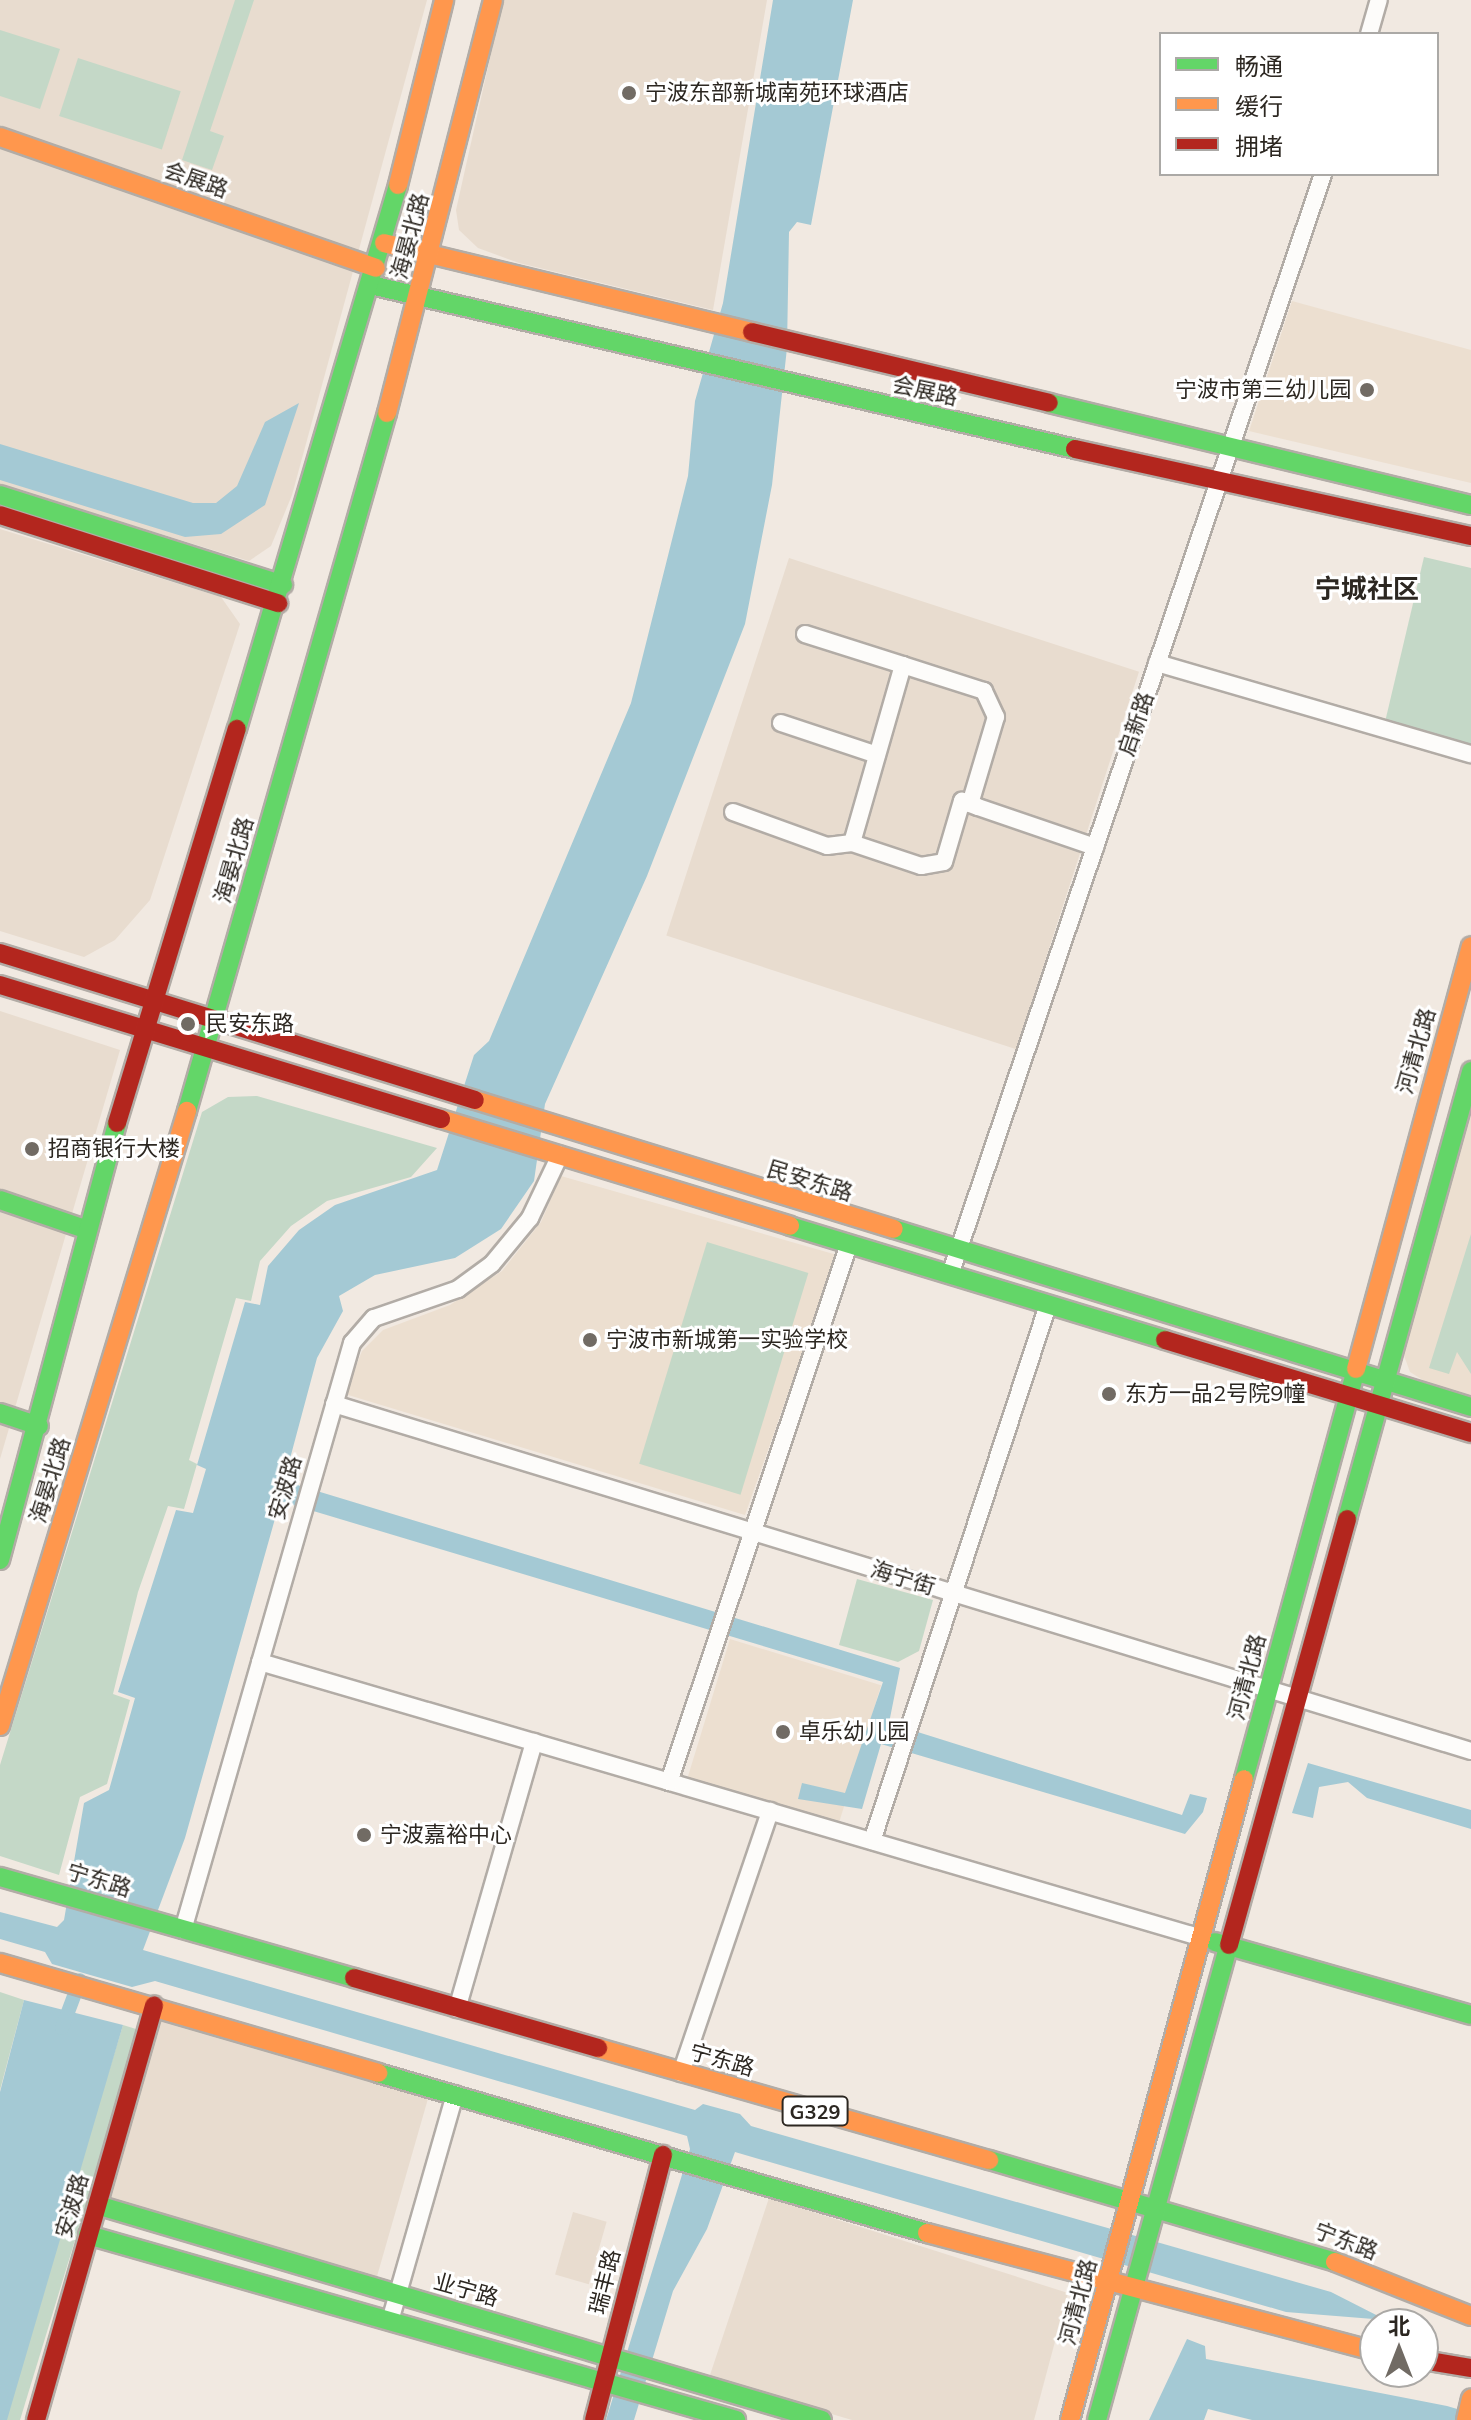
<!DOCTYPE html>
<html>
<head>
<meta charset="utf-8">
<style>
	body { margin:0 }
	#map { position:relative; width:1471px; height:2420px; overflow:hidden; background:#f1e9e1; font-family:Mulish,"Noto Sans SC",sans-serif }
	div>[style] { position:absolute }
	.commercial>* { inset:0; background:#e8dccf; transform-origin:0 0 }
	.built>* { inset:0; background:#ecdfd0; transform-origin:0 0 }
	.green>* { inset:0; background:#c4d8c7; transform-origin:0 0 }
	.water>* { inset:0; background:#a4c9d4 }
	.canal>* { height:14px; margin:-7px; padding:0 7px; transform-origin:7px; border-radius:7px; background:#a4c9d4 }
	.roads { filter:drop-shadow(2px 0 #b2aca6) drop-shadow(-2px 0 #b2aca6) drop-shadow(0 2px #b2aca6) drop-shadow(0 -2px #b2aca6) }
	.street>* { height:16px; margin:-8px; padding:0 8px; transform-origin:8px; border-radius:8px; background:#fdfcfa }
	.fast>* { height:18px; margin:-9px; padding:0 9px; transform-origin:9px; border-radius:9px; background:#63d668 }
	.slow>* { height:18px; margin:-9px; padding:0 9px; transform-origin:9px; border-radius:9px; background:#ff974d }
	.jam>* { height:18px; margin:-9px; padding:0 9px; transform-origin:9px; border-radius:9px; background:#b3261e }
	.dots>* { width:22px; height:22px; translate:-50% -50%; box-sizing:border-box; border:4px solid #fff; border-radius:50% }
	span { translate:-50% -50%; white-space:nowrap; text-align:center; line-height:1.15; -webkit-text-stroke:6px #fff; paint-order:stroke }
	.shield-label span { padding:2px 6px; background:#fff; border:2px solid; border-radius:6px; -webkit-text-stroke-width:0 }
	.shield-label { font-size:20px; color:#2c2721; font-weight:700 }
	.poi-label { font-size:22px; color:#2c2721 }
	.left { translate:0 -50%; text-align:left }
	.right { translate:-100% -50%; text-align:right }
	.street-label { font-size:22px; color:#2c2721 }
	.quarter-label { font-size:26px; color:#2c2721; font-weight:700 }
	.legend { position:absolute; left:1159px; top:32px; width:280px; height:144px; box-sizing:border-box; background:#fff; border:2px solid #aba9a6; margin:0; padding:10px 14px; list-style:none; font-size:24px; color:#2c2721 }
	.legend li { display:flex; align-items:center; gap:16px; height:40px }
	.legend b { width:40px; border:2px solid #aba9a6 }
	.north { position:absolute; left:1359px; top:2308px; width:80px; height:80px; box-sizing:border-box; background:#fff; border:2px solid #aba9a6; border-radius:50%; rotate:0deg; font-size:22px; font-weight:700; line-height:32px; text-align:center; color:#2c2721 }
	.north::after { content:''; display:block; margin:auto; width:28px; height:36px; background:#716b64; clip-path:polygon(50% 0,100% 100%,50% 72%,0 100%) }
</style>
</head>
<body>
<div id="map">
	<div class="commercial">
		<i style="clip-path:polygon(0 0,427px 0,292px 495px,271px 546px,249px 561px,0 485px)"></i>
		<i style="clip-path:polygon(503px 0,767px 0,713px 310px,519px 263px,478px 248px,459px 230px,456px 210px)"></i>
		<i style="clip-path:polygon(0 529px,221px 597px,240px 624px,150px 900px,115px 940px,84px 957px,0 931px)"></i>
		<i style="left:789px;top:558px;width:368px;height:397px;rotate:18deg"></i>
		<i style="clip-path:polygon(0 1011px,120px 1050px,0 1459px)"></i>
		<i style="left:157px;top:2017px;width:283px;height:191px;rotate:16deg"></i>
		<i style="clip-path:polygon(769px 2198px,1068px 2293px,1034px 2420px,852px 2420px,709px 2378px)"></i>
		<i style="left:573px;top:2212px;width:35px;height:65px;rotate:16deg"></i>
	</div>
	<div class="built">
		<i style="clip-path:polygon(1292px 301px,1471px 350px,1471px 483px,1249px 431px)"></i>
		<i style="clip-path:polygon(1471px 1109px,1471px 1395px,1426px 1382px,1410px 1372px,1402px 1350px)"></i>
		<i style="clip-path:polygon(561px 1176px,837px 1255px,745px 1515px,345px 1394px,362px 1351px,383px 1330px,450px 1305px,502px 1271px,541px 1222px)"></i>
		<i style="left:730px;top:1639px;width:158px;height:146px;rotate:17deg"></i>
	</div>
	<div class="green">
		<i style="clip-path:polygon(235px 0,254px 0,210px 131px,224px 136px,212px 170px,182px 160px)"></i>
		<i style="clip-path:polygon(0 30px,60px 49px,40px 109px,0 96px)"></i>
		<i style="left:78px;top:58px;width:108px;height:61px;rotate:18deg"></i>
		<i style="clip-path:polygon(1424px 557px,1471px 568px,1471px 744px,1385px 722px)"></i>
		<i style="clip-path:polygon(257px 1096px,437px 1148px,411px 1177px,327px 1201px,291px 1226px,260px 1261px,251px 1301px,236px 1298px,189px 1460px,197px 1464px,184px 1509px,168px 1506px,138px 1592px,113px 1694px,130px 1700px,107px 1784px,80px 1797px,59px 1875px,0 1856px,0 1765px,202px 1112px,228px 1097px)"></i>
		<i style="clip-path:polygon(1471px 1234px,1471px 1374px,1457px 1352px,1449px 1374px,1429px 1368px)"></i>
		<i style="left:707px;top:1242px;width:106px;height:232px;rotate:17deg"></i>
		<i style="clip-path:polygon(857px 1579px,933px 1600px,919px 1651px,898px 1662px,839px 1645px)"></i>
		<i style="clip-path:polygon(0 1992px,24px 2000px,0 2090px)"></i>
		<i style="left:123px;top:2025px;width:17px;height:412px;rotate:17deg"></i>
	</div>
	<div class="water">
		<i style="clip-path:polygon(773px 0,853px 0,811px 225px,797px 222px,789px 232px,787px 348px,772px 485px,745px 624px,647px 876px,545px 1104px,534px 1181px,501px 1229px,455px 1258px,375px 1275px,339px 1296px,343px 1311px,317px 1358px,284px 1481px,900px 1668px,889px 1723px,1182px 1815px,1190px 1794px,1207px 1798px,1203px 1812px,1185px 1834px,881px 1744px,862px 1809px,798px 1799px,802px 1783px,845px 1793px,883px 1682px,280px 1501px,185px 1838px,143px 1950px,695px 2110px,703px 2104px,740px 2114px,751px 2126px,1331px 2292px,1386px 2320px,1286px 2312px,735px 2152px,707px 2229px,673px 2291px,634px 2420px,606px 2420px,690px 2149px,687px 2136px,155px 1981px,132px 1987px,52px 1964px,45px 1952px,0 1939px,0 1912px,57px 1927px,64px 1920px,84px 1803px,109px 1790px,135px 1698px,118px 1692px,176px 1510px,193px 1513px,206px 1469px,197px 1465px,245px 1302px,260px 1305px,268px 1266px,299px 1230px,335px 1205px,437px 1170px,474px 1055px,489px 1041px,631px 703px,688px 476px,695px 401px,723px 303px)"></i>
		<i style="clip-path:polygon(299px 403px,265px 505px,221px 534px,185px 537px,0 480px,0 444px,193px 503px,216px 503px,237px 486px,265px 422px)"></i>
		<i style="clip-path:polygon(1308px 1763px,1471px 1810px,1471px 1829px,1367px 1798px,1348px 1782px,1319px 1787px,1313px 1818px,1292px 1813px)"></i>
		<i style="clip-path:polygon(24px 2000px,123px 2025px,7px 2420px,0 2420px,0 2092px)"></i>
		<i style="clip-path:polygon(1187px 2339px,1205px 2346px,1206px 2359px,1447px 2406px,1471px 2413px,1471px 2420px,1252px 2420px,1208px 2409px,1204px 2420px,1149px 2420px)"></i>
	</div>
	<div class="canal">
		<i style="left:62px;top:2028px;width:51px;rotate:-69.4deg"></i>
	</div>
	<div class="roads">
		<div class="street">
			<i style="left:1369px;top:34px;width:35px;rotate:-74deg"></i>
			<i style="left:805px;top:634px;width:103px;rotate:17.6deg"></i>
			<i style="left:1157px;top:663px;width:327px;rotate:16.2deg"></i>
			<i style="left:781px;top:723px;width:101px;rotate:18.4deg"></i>
			<i style="left:970px;top:804px;width:91px;rotate:-73.4deg"></i>
			<i style="left:996px;top:717px;width:29px;rotate:-115deg"></i>
			<i style="left:984px;top:691px;width:85px;rotate:-162.2deg"></i>
			<i style="left:903px;top:665px;width:185px;rotate:106deg"></i>
			<i style="left:852px;top:843px;width:73px;rotate:18.4deg"></i>
			<i style="left:921px;top:866px;width:23px;rotate:-10deg"></i>
			<i style="left:944px;top:862px;width:64px;rotate:-73.6deg"></i>
			<i style="left:962px;top:801px;width:17px;rotate:21deg"></i>
			<i style="left:978px;top:807px;width:124px;rotate:18.9deg"></i>
			<i style="left:733px;top:812px;width:100px;rotate:19.9deg"></i>
			<i style="left:827px;top:846px;width:25px;rotate:-7deg"></i>
			<i style="left:950px;top:1275px;width:1162px;rotate:-71.28deg"></i>
			<i style="left:334px;top:1404px;width:1189px;rotate:16.97deg"></i>
			<i style="left:260px;top:1662px;width:982px;rotate:16.33deg"></i>
			<i style="left:669px;top:1782px;width:567px;rotate:-71.5deg"></i>
			<i style="left:872px;top:1841px;width:564px;rotate:-71.82deg"></i>
			<i style="left:183px;top:1930px;width:611px;rotate:-73.94deg"></i>
			<i style="left:352px;top:1343px;width:33px;rotate:-49deg"></i>
			<i style="left:374px;top:1318px;width:89px;rotate:-19deg"></i>
			<i style="left:458px;top:1289px;width:42px;rotate:-36.3deg"></i>
			<i style="left:492px;top:1264px;width:60px;rotate:-50.4deg"></i>
			<i style="left:530px;top:1218px;width:70px;rotate:-64.5deg"></i>
			<i style="left:457px;top:2009px;width:278px;rotate:-73.9deg"></i>
			<i style="left:681px;top:2073px;width:277px;rotate:-71.2deg"></i>
			<i style="left:390px;top:2321px;width:236px;rotate:-74deg"></i>
		</div>
		<div class="fast">
			<i style="left:371px;top:285px;width:723px;rotate:13.11deg"></i>
			<i style="left:1049px;top:403px;width:434px;rotate:13.6deg"></i>
			<i style="left:0;top:495px;width:297px;rotate:17.6deg"></i>
			<i style="left:237px;top:729px;width:567px;rotate:-73.51deg"></i>
			<i style="left:187px;top:1111px;width:726px;rotate:-74.01deg"></i>
			<i style="left:0;top:1200px;width:90px;rotate:18.8deg"></i>
			<i style="left:790px;top:1226px;width:392px;rotate:16.9deg"></i>
			<i style="left:894px;top:1229px;width:604px;rotate:17.14deg"></i>
			<i style="left:0;top:1413px;width:41px;rotate:18.4deg"></i>
			<i style="left:1347px;top:1519px;width:465px;rotate:-74.5deg"></i>
			<i style="left:0;top:1560px;width:452px;rotate:-75deg"></i>
			<i style="left:1244px;top:1779px;width:425px;rotate:-74.7deg"></i>
			<i style="left:0;top:1877px;width:368px;rotate:15.9deg"></i>
			<i style="left:1215px;top:1942px;width:266px;rotate:15.9deg"></i>
			<i style="left:378px;top:2073px;width:572px;rotate:16.25deg"></i>
			<i style="left:989px;top:2160px;width:361px;rotate:16.4deg"></i>
			<i style="left:97px;top:2205px;width:756px;rotate:16.52deg"></i>
			<i style="left:88px;top:2235px;width:674px;rotate:15.93deg"></i>
			<i style="left:1097px;top:2420px;width:493px;rotate:-74.5deg"></i>
		</div>
		<div class="slow">
			<i style="left:0;top:137px;width:398px;rotate:19.2deg"></i>
			<i style="left:398px;top:185px;width:191px;rotate:-76deg"></i>
			<i style="left:384px;top:243px;width:379px;rotate:13.6deg"></i>
			<i style="left:387px;top:413px;width:426px;rotate:-75.6deg"></i>
			<i style="left:475px;top:1100px;width:438px;rotate:17.1deg"></i>
			<i style="left:441px;top:1119px;width:365px;rotate:17deg"></i>
			<i style="left:1356px;top:1369px;width:438px;rotate:-74.8deg"></i>
			<i style="left:0;top:1726px;width:643px;rotate:-73.09deg"></i>
			<i style="left:0;top:1963px;width:394px;rotate:16.2deg"></i>
			<i style="left:598px;top:2048px;width:407px;rotate:16deg"></i>
			<i style="left:927px;top:2233px;width:463px;rotate:14.8deg"></i>
			<i style="left:1335px;top:2262px;width:146px;rotate:21.7deg"></i>
			<i style="left:1070px;top:2420px;width:664px;rotate:-74.81deg"></i>
			<i style="left:1466px;top:2420px;width:22px;rotate:-77deg"></i>
		</div>
		<div class="jam">
			<i style="left:752px;top:332px;width:305px;rotate:13.4deg"></i>
			<i style="left:1075px;top:449px;width:405px;rotate:12.4deg"></i>
			<i style="left:0;top:515px;width:292px;rotate:17.6deg"></i>
			<i style="left:0;top:953px;width:497px;rotate:17.2deg"></i>
			<i style="left:0;top:985px;width:461px;rotate:16.9deg"></i>
			<i style="left:117px;top:1123px;width:412px;rotate:-73.1deg"></i>
			<i style="left:1165px;top:1340px;width:320px;rotate:16.9deg"></i>
			<i style="left:1229px;top:1945px;width:442px;rotate:-74.5deg"></i>
			<i style="left:354px;top:1978px;width:254px;rotate:16deg"></i>
			<i style="left:1423px;top:2360px;width:49px;rotate:9.5deg"></i>
			<i style="left:36px;top:2420px;width:431px;rotate:-74.1deg"></i>
			<i style="left:594px;top:2420px;width:274px;rotate:-75.4deg"></i>
		</div>
	</div>
	<div class="dots">
		<i style="left:629px;top:93px;background:#716b64"></i>
		<i style="left:1367px;top:390px;background:#716b64"></i>
		<i style="left:188px;top:1024px;background:#716b64"></i>
		<i style="left:32px;top:1149px;background:#716b64"></i>
		<i style="left:590px;top:1340px;background:#716b64"></i>
		<i style="left:1109px;top:1394px;background:#716b64"></i>
		<i style="left:783px;top:1732px;background:#716b64"></i>
		<i style="left:364px;top:1835px;background:#716b64"></i>
	</div>
	<div class="shield-label">
		<span style="left:815px;top:2111px">G329</span>
	</div>
	<div class="poi-label">
		<span class="left" style="left:645px;top:93px">宁波东部新城南苑环球酒店</span>
		<span class="right" style="left:1351px;top:390px">宁波市第三幼儿园</span>
		<span class="left" style="left:206px;top:1024px">民安东路</span>
		<span class="left" style="left:48px;top:1149px">招商银行大楼</span>
		<span class="left" style="left:606px;top:1340px">宁波市新城第一实验学校</span>
		<span class="left" style="left:1125px;top:1394px">东方一品2号院9幢</span>
		<span class="left" style="left:799px;top:1732px">卓乐幼儿园</span>
		<span class="left" style="left:380px;top:1835px">宁波嘉裕中心</span>
	</div>
	<div class="street-label">
		<span style="left:196px;top:180px;rotate:19deg">会展路</span>
		<span style="left:410px;top:236px;rotate:-75deg">海晏北路</span>
		<span style="left:925px;top:391px;rotate:12deg">会展路</span>
		<span style="left:1136px;top:724px;rotate:-71deg">启新路</span>
		<span style="left:234px;top:860px;rotate:-74deg">海晏北路</span>
		<span style="left:1416px;top:1051px;rotate:-74deg">河清北路</span>
		<span style="left:810px;top:1181px;rotate:17deg">民安东路</span>
		<span style="left:50px;top:1480px;rotate:-73deg">海晏北路</span>
		<span style="left:285px;top:1488px;rotate:-74deg">安波路</span>
		<span style="left:903px;top:1578px;rotate:17deg">海宁街</span>
		<span style="left:1247px;top:1677px;rotate:-75deg">河清北路</span>
		<span style="left:99px;top:1880px;rotate:17deg">宁东路</span>
		<span style="left:722px;top:2060px;rotate:16deg">宁东路</span>
		<span style="left:72px;top:2206px;rotate:-74deg">安波路</span>
		<span style="left:1346px;top:2241px;rotate:21deg">宁东路</span>
		<span style="left:605px;top:2282px;rotate:-76deg">瑞丰路</span>
		<span style="left:466px;top:2290px;rotate:16deg">业宁路</span>
		<span style="left:1078px;top:2302px;rotate:-75deg">河清北路</span>
	</div>
	<div class="quarter-label">
		<span style="left:1367px;top:589px">宁城社区</span>
	</div>
	<ul class="legend">
	<li><b style="height:10px;background:#63d668"></b>畅通</li>
	<li><b style="height:10px;background:#ff974d"></b>缓行</li>
	<li><b style="height:10px;background:#b3261e"></b>拥堵</li>
	</ul>
	<div class="north">北</div>
</div>
</body>
</html>
